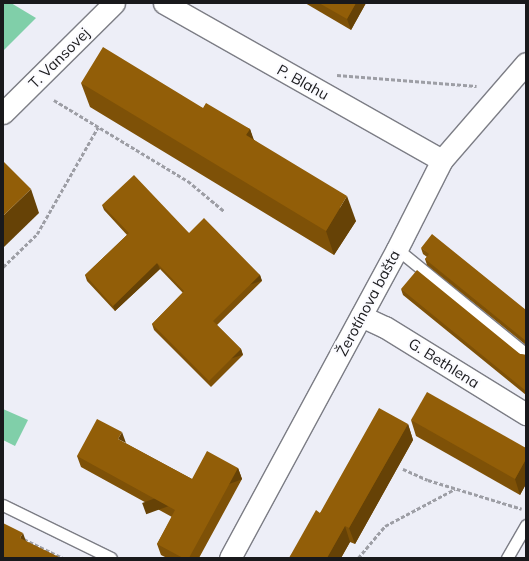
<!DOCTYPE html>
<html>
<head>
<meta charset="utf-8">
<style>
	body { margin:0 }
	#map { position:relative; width:529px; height:561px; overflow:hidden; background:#edeef7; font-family:Mulish,sans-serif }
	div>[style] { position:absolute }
	.green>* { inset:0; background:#80cfa9 }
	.path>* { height:2.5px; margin-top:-1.25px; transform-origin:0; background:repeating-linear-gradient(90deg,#9d9ea5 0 4px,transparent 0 6px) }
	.roads { filter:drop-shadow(1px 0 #7c7d85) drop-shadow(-1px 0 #7c7d85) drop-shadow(0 1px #7c7d85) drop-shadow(0 -1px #7c7d85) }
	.lane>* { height:11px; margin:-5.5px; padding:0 5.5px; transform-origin:5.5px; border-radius:5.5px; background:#fff }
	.street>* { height:21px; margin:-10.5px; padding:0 10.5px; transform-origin:10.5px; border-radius:10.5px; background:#fff }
	.wall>* { inset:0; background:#7e5107 }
	.shaded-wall>* { inset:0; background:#664206; transform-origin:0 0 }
	.building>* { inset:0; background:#925e08 }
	span { translate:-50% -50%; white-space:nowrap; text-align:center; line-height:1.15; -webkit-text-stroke:4px #fbfbff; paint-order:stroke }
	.street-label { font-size:15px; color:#19191c }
	.frame { position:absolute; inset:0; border:4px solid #19191c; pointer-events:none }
</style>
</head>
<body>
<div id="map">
	<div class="green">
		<i style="clip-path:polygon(3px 3px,11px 3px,36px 18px,3px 51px)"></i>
		<i style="clip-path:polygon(3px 409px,28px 420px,15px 446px,3px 440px)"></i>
	</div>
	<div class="path">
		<i style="left:337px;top:75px;width:140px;rotate:4.5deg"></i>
		<i style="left:54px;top:100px;width:157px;rotate:31.2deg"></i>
		<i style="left:188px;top:181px;width:47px;rotate:39.8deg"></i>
		<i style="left:3px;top:267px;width:47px;rotate:-44.1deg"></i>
		<i style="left:37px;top:234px;width:123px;rotate:-60.3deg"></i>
		<i style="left:403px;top:469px;width:27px;rotate:24deg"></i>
		<i style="left:428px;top:480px;width:98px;rotate:17.1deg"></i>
		<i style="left:24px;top:539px;width:43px;rotate:26deg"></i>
		<i style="left:358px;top:558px;width:42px;rotate:-49.8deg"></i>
		<i style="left:385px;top:526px;width:79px;rotate:-27.9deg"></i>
	</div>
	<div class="roads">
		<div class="lane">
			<i style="left:397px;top:249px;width:166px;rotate:39.1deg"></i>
			<i style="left:3px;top:505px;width:120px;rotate:26.1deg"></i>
			<i style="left:507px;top:558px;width:38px;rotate:-60deg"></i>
		</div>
		<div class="street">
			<i style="left:164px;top:3px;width:319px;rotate:29.5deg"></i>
			<i style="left:3px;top:113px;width:156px;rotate:-44.7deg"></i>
			<i style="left:361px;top:316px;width:26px;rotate:25deg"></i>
			<i style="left:385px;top:327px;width:166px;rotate:31.7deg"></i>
			<i style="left:230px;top:558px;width:351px;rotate:-61.6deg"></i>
			<i style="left:397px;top:249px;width:100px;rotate:-63.2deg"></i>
			<i style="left:442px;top:160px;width:128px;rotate:-49.1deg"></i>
		</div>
	</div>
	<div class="wall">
		<i style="clip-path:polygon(305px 3px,366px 3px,351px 30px)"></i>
		<i style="clip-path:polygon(81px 83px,203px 108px,250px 129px,253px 139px,356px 221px,334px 255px,90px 107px)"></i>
		<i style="clip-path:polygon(102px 205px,189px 233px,260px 275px,262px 281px,217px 325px,241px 349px,243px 355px,211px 387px,154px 330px,152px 324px,183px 293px,160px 269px,115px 311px,87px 281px,85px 275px,127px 235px,104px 210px)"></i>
		<i style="clip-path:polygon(421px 248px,526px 310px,526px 345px,427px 265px,425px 259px,427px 257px,423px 254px)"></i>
		<i style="clip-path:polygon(401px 289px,520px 354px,526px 355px,526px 395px,403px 295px)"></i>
		<i style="clip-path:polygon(411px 420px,526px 448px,526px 484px,520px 495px,416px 436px)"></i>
		<i style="clip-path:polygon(408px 424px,413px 440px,355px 544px,350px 542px,341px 558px,289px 558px,320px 513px)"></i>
		<i style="clip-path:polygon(125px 443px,192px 479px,238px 468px,242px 479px,199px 558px,167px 558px,161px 555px,157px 544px,172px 517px,81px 467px,77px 456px)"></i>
	</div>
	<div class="shaded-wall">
		<i style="clip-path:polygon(356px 3px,366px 3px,351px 30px,347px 19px)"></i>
		<i style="clip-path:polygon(250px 129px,259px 154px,246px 135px)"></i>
		<i style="clip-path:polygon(31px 189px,39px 213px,3px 248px,3px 216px)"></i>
		<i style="clip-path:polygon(347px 196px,356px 221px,334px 255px,326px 231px)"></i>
		<i style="clip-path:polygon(157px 263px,160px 269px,115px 311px,113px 306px)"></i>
		<i style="left:260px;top:275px;width:6px;height:66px;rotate:72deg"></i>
		<i style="left:241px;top:349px;width:6px;height:45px;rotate:72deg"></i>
		<i style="clip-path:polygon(408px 424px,413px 440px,355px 544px,349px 528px)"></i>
		<i style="clip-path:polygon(122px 432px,126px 443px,118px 439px)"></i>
		<i style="clip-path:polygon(526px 459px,526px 484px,520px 495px,515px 479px)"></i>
		<i style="left:238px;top:468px;width:12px;height:102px;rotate:70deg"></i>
		<i style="clip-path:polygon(345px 526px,350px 542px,341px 558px,327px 558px)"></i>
		<i style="clip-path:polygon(23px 533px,32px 558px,20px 538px)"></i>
	</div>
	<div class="building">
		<i style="clip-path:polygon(319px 3px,356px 3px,347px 19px)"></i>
		<i style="clip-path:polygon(103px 47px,203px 108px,206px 103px,250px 129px,246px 135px,347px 196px,326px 231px,81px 83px)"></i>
		<i style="clip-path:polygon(3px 161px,31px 189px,3px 216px)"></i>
		<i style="clip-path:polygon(134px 175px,189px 233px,204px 218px,260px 275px,213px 321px,241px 349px,209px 381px,152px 324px,184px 291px,157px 263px,113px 306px,85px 275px,129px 233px,102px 205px)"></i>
		<i style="clip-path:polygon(432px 234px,526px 310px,526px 341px,425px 259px,429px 254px,421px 248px)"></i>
		<i style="clip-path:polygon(417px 270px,520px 354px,526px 355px,526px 391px,401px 289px)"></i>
		<i style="clip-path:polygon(427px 392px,526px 448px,526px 459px,515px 479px,411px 420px)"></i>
		<i style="clip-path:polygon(379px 408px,408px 424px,349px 528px,345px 526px,327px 558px,289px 558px,316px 510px,320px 513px)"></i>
		<i style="clip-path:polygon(97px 419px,122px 432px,118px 439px,192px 479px,207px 451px,238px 468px,189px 558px,183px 558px,157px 544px,175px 510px,77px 456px)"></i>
		<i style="clip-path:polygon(3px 523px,23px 533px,20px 538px,61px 558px,3px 558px)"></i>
	</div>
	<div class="street-label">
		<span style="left:59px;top:58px;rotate:-45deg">T. Vansovej</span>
		<span style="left:303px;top:82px;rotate:29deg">P. Blahu</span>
		<span style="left:368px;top:303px;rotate:-62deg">Žerotínova bašta</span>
		<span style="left:444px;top:363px;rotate:32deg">G. Bethlena</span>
	</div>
	<div class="frame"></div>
</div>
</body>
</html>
